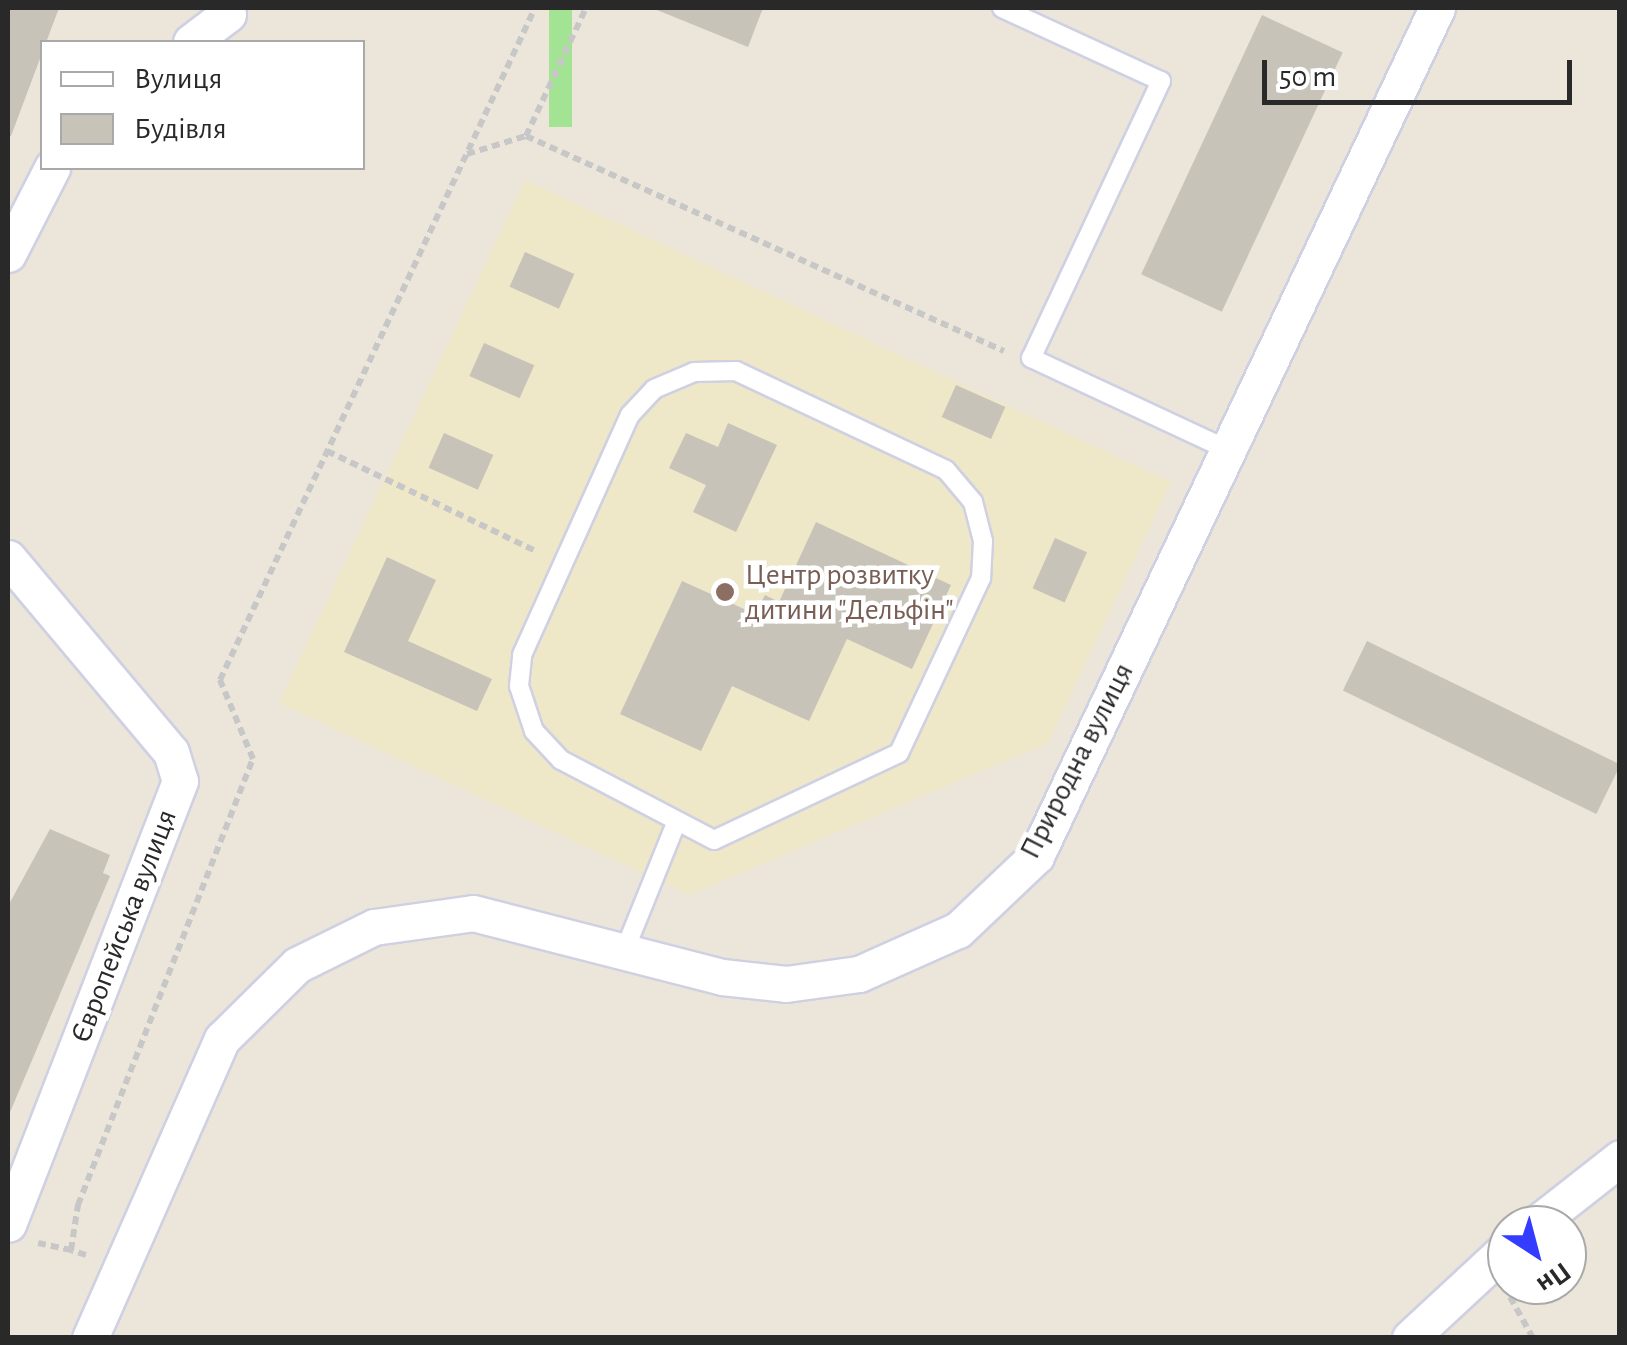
<!DOCTYPE html>
<html>
<head>
<meta charset="utf-8">
<style>
	body { margin:0 }
	#map { position:relative; width:1627px; height:1345px; overflow:hidden; background:#ece6da; font-family:"Alegreya Sans",sans-serif }
	div>[style] { position:absolute }
	.education>* { inset:0; background:#eee7c8 }
	.green>* { inset:0; background:#a3e494; transform-origin:0 0 }
	.building>* { inset:0; background:#c7c3b9; transform-origin:0 0 }
	.path>* { height:6px; margin-top:-3px; transform-origin:0; background:repeating-linear-gradient(90deg,#c7c7c7 0 8px,transparent 0 13px) }
	.roads { filter:drop-shadow(2px 0 #cfd0e2) drop-shadow(-2px 0 #cfd0e2) drop-shadow(0 2px #cfd0e2) drop-shadow(0 -2px #cfd0e2) }
	.service>* { height:18px; margin:-9px; padding:0 9px; transform-origin:9px; border-radius:9px; background:#fff }
	.minor>* { height:35px; margin:-17.5px; padding:0 17.5px; transform-origin:17.5px; border-radius:17.5px; background:#fff }
	.dots>* { width:28px; height:28px; translate:-50% -50%; box-sizing:border-box; border:5px solid #fff; border-radius:50% }
	span { translate:-50% -50%; white-space:nowrap; text-align:center; line-height:1.15; -webkit-text-stroke:9px #fff; paint-order:stroke }
	.education-label { font-size:30px; color:#785e54 }
	.left { translate:0 -50%; text-align:left }
	.street-label { font-size:30px; color:#292929 }
	.frame { position:absolute; inset:0; border:10px solid #292929; pointer-events:none }
	.legend { position:absolute; left:40px; top:40px; width:325px; height:130px; box-sizing:border-box; background:#fff; border:2px solid #a9a9a9; margin:0; padding:12px 18px; list-style:none; font-size:30px; color:#292929 }
	.legend li { display:flex; align-items:center; gap:20px; height:50px }
	.legend b { width:50px; border:2px solid #a9a9a9 }
	.north { position:absolute; left:1487px; top:1205px; width:100px; height:100px; box-sizing:border-box; background:#fff; border:2px solid #a9a9a9; border-radius:50%; rotate:144deg; font-size:28px; font-weight:700; line-height:40px; text-align:center; color:#292929 }
	.north::after { content:''; display:block; margin:auto; width:35px; height:45px; background:#333cff; clip-path:polygon(50% 0,100% 100%,50% 72%,0 100%) }
	.scale { position:absolute; left:1262px; top:60px; width:310px; height:45px; box-sizing:border-box; border:5px solid #292929; border-top:0; padding-left:12px; font-size:30px; line-height:35px; white-space:nowrap; color:#292929; -webkit-text-stroke:8px #fff; paint-order:stroke }
</style>
</head>
<body>
<div id="map">
	<div class="education">
		<i style="clip-path:polygon(525px 180px,1171px 482px,1048px 743px,689px 895px,279px 703px)"></i>
	</div>
	<div class="green">
		<i style="left:549px;top:8px;width:23px;height:119px"></i>
	</div>
	<div class="building">
		<i style="clip-path:polygon(8px 8px,59px 8px,11px 136px,8px 136px)"></i>
		<i style="clip-path:polygon(652px 8px,763px 8px,748px 47px)"></i>
		<i style="left:1262px;top:15px;width:89px;height:286px;rotate:25deg"></i>
		<i style="left:525px;top:252px;width:54px;height:38px;rotate:24deg"></i>
		<i style="left:484px;top:343px;width:55px;height:36px;rotate:24deg"></i>
		<i style="left:956px;top:385px;width:54px;height:35px;rotate:24deg"></i>
		<i style="clip-path:polygon(728px 423px,777px 445px,736px 532px,693px 512px,706px 485px,669px 468px,686px 433px,718px 447px)"></i>
		<i style="left:444px;top:433px;width:54px;height:38px;rotate:24deg"></i>
		<i style="clip-path:polygon(816px 522px,951px 585px,912px 669px,847px 639px,809px 721px,732px 686px,701px 751px,620px 714px,682px 581px,755px 614px,765px 595px,779px 602px)"></i>
		<i style="left:1055px;top:538px;width:35px;height:55px;rotate:24deg"></i>
		<i style="clip-path:polygon(387px 557px,436px 580px,408px 641px,492px 679px,477px 711px,344px 652px)"></i>
		<i style="left:1367px;top:641px;width:282px;height:55px;rotate:26deg"></i>
		<i style="clip-path:polygon(50px 829px,110px 855px,103px 873px,110px 876px,8px 1117px,8px 906px)"></i>
	</div>
	<div class="path">
		<i style="left:526px;top:136px;width:524px;rotate:24.22deg"></i>
		<i style="left:467px;top:154px;width:62px;rotate:-17deg"></i>
		<i style="left:526px;top:136px;width:141px;rotate:-64.9deg"></i>
		<i style="left:327px;top:451px;width:234px;rotate:25.6deg"></i>
		<i style="left:38px;top:1243px;width:34px;rotate:12deg"></i>
		<i style="left:86px;top:1255px;width:16px;rotate:-162deg"></i>
		<i style="left:71px;top:1250px;width:46px;rotate:-81.2deg"></i>
		<i style="left:78px;top:1205px;width:479px;rotate:-68.6deg"></i>
		<i style="left:253px;top:759px;width:86px;rotate:-112.7deg"></i>
		<i style="left:220px;top:680px;width:742px;rotate:-64.89deg"></i>
		<i style="left:1510px;top:1297px;width:47px;rotate:60.7deg"></i>
	</div>
	<div class="roads">
		<div class="service">
			<i style="left:1002px;top:8px;width:175px;rotate:24.7deg"></i>
			<i style="left:1161px;top:81px;width:306px;rotate:115.1deg"></i>
			<i style="left:1031px;top:358px;width:217px;rotate:25deg"></i>
			<i style="left:736px;top:371px;width:232px;rotate:25.2deg"></i>
			<i style="left:946px;top:470px;width:42px;rotate:49.8deg"></i>
			<i style="left:973px;top:502px;width:40px;rotate:75.6deg"></i>
			<i style="left:983px;top:541px;width:37px;rotate:93deg"></i>
			<i style="left:981px;top:578px;width:193px;rotate:115.1deg"></i>
			<i style="left:899px;top:753px;width:204px;rotate:154.8deg"></i>
			<i style="left:714px;top:840px;width:173px;rotate:-152.4deg"></i>
			<i style="left:561px;top:760px;width:40px;rotate:-133deg"></i>
			<i style="left:534px;top:731px;width:47px;rotate:-108.4deg"></i>
			<i style="left:519px;top:686px;width:31px;rotate:-84deg"></i>
			<i style="left:522px;top:655px;width:263px;rotate:-65.8deg"></i>
			<i style="left:630px;top:415px;width:35px;rotate:-47deg"></i>
			<i style="left:654px;top:389px;width:43px;rotate:-23deg"></i>
			<i style="left:694px;top:372px;width:42px;rotate:-1.4deg"></i>
			<i style="left:624px;top:952px;width:141px;rotate:-68deg"></i>
		</div>
		<div class="minor">
			<i style="left:191px;top:42px;width:46px;rotate:-37.1deg"></i>
			<i style="left:228px;top:14px;width:6px;rotate:-108deg"></i>
			<i style="left:8px;top:254px;width:97px;rotate:-62.9deg"></i>
			<i style="left:8px;top:558px;width:253px;rotate:50deg"></i>
			<i style="left:171px;top:752px;width:30px;rotate:73deg"></i>
			<i style="left:180px;top:781px;width:475px;rotate:111.2deg"></i>
			<i style="left:1535px;top:1225px;width:108px;rotate:-38.2deg"></i>
			<i style="left:90px;top:1338px;width:327px;rotate:-66.2deg"></i>
			<i style="left:222px;top:1039px;width:105px;rotate:-44.6deg"></i>
			<i style="left:297px;top:965px;width:86px;rotate:-26.3deg"></i>
			<i style="left:374px;top:927px;width:100px;rotate:-8deg"></i>
			<i style="left:473px;top:913px;width:257px;rotate:14.4deg"></i>
			<i style="left:722px;top:977px;width:64px;rotate:6.2deg"></i>
			<i style="left:786px;top:984px;width:74px;rotate:-7.8deg"></i>
			<i style="left:859px;top:974px;width:108px;rotate:-24deg"></i>
			<i style="left:958px;top:930px;width:108px;rotate:-43.5deg"></i>
			<i style="left:1036px;top:856px;width:938px;rotate:-64.69deg"></i>
			<i style="left:1410px;top:1338px;width:132px;rotate:-42.9deg"></i>
		</div>
	</div>
	<div class="dots">
		<i style="left:725px;top:592px;background:#8d6e63"></i>
	</div>
	<div class="education-label">
		<span class="left" style="left:745px;top:592px">Центр розвитку<br>дитини "Дельфін"</span>
	</div>
	<div class="street-label">
		<span style="left:1077px;top:761px;rotate:-63deg">Природна вулиця</span>
		<span style="left:124px;top:926px;rotate:-69deg">Європейська вулиця</span>
	</div>
	<div class="frame"></div>
	<ul class="legend">
	<li><b style="height:12px;background:#fff"></b>Вулиця</li>
	<li><b style="height:28px;background:#c7c3b9"></b>Будівля</li>
	</ul>
	<div class="north">Пн</div>
	<div class="scale">50 m</div>
</div>
</body>
</html>
